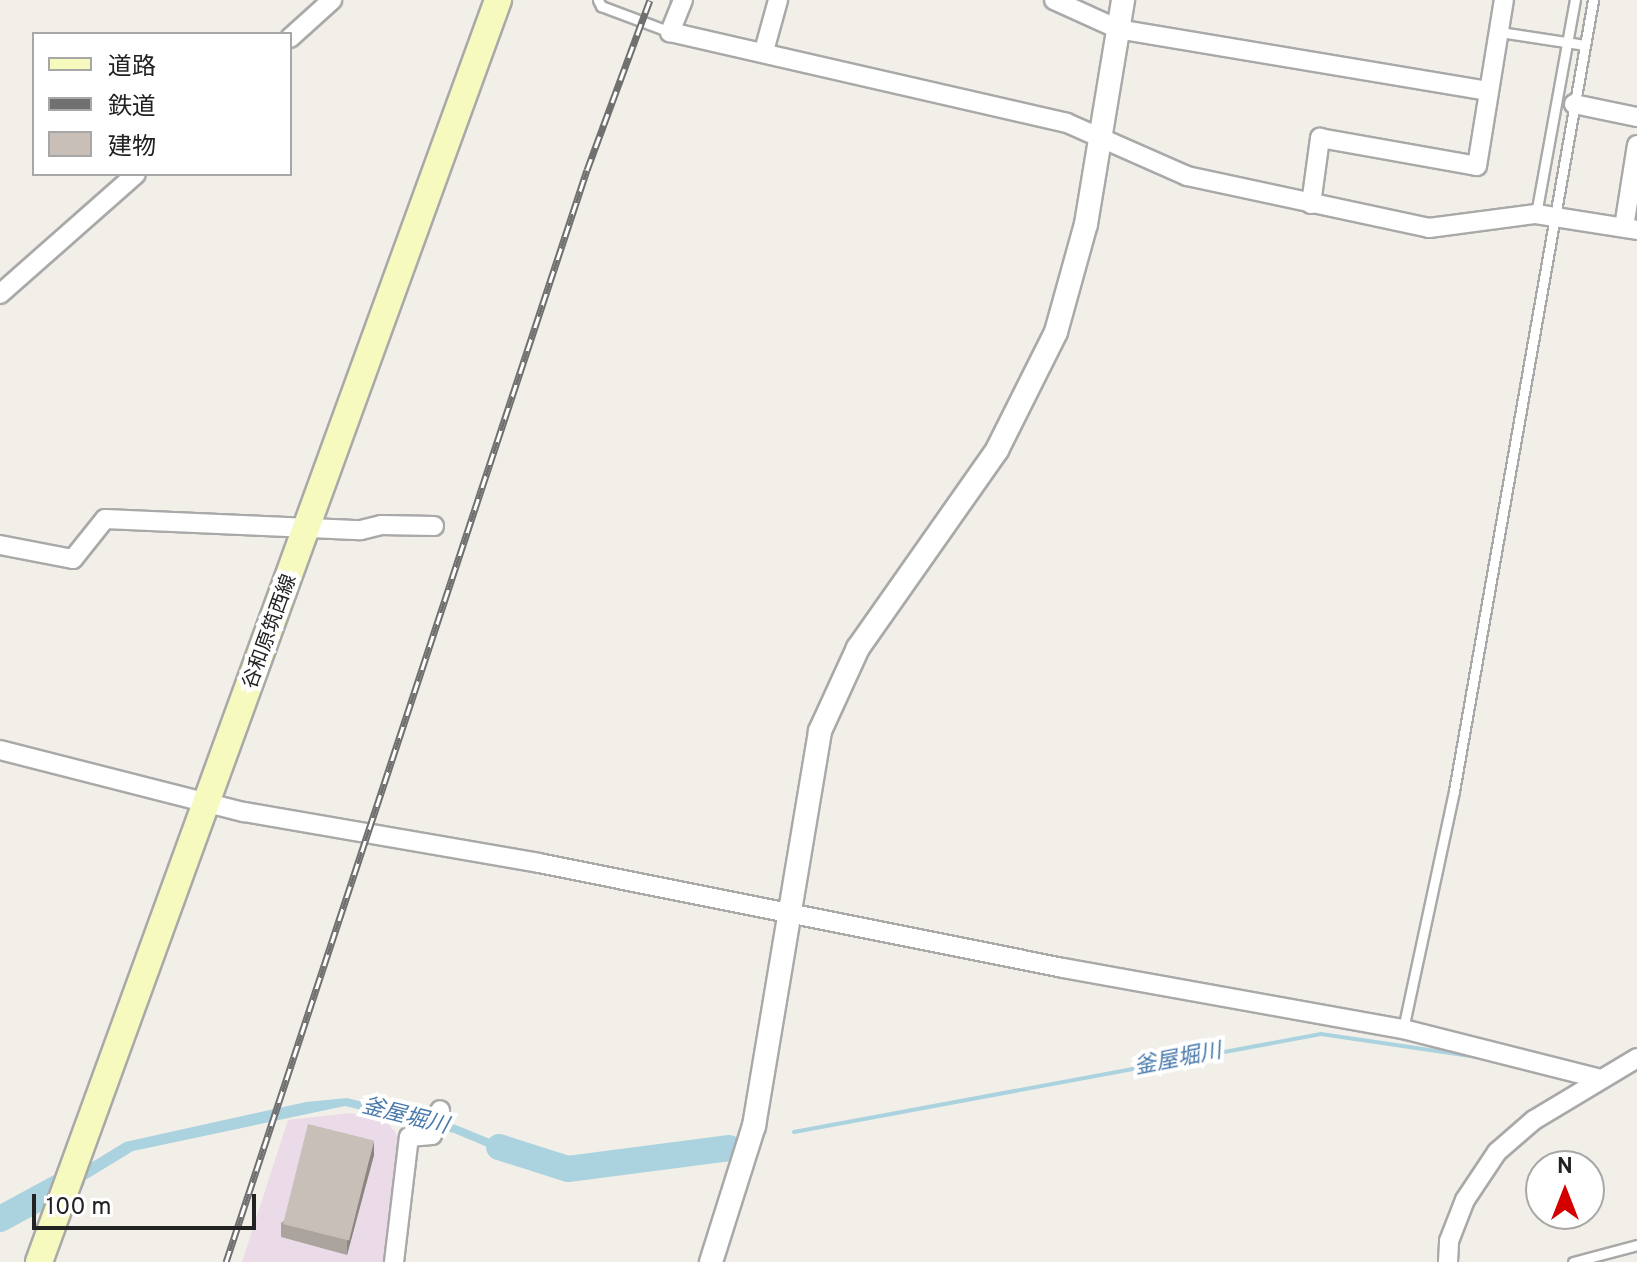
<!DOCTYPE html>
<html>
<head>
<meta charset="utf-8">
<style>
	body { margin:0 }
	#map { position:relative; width:1637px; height:1262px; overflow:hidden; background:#f2efe9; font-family:Overpass,"Noto Sans JP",sans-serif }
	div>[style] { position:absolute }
	.industrial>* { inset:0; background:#ebdbe8 }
	.water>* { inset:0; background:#aad3df }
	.stream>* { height:4px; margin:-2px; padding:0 2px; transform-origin:2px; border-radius:2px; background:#aad3df }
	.river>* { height:26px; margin:-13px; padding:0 13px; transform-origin:13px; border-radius:13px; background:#aad3df }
	.roads { filter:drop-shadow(2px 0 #a9a9a9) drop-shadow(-2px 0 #a9a9a9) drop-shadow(0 2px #a9a9a9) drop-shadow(0 -2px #a9a9a9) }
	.service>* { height:9px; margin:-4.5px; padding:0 4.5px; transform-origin:4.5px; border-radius:4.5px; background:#fff }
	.minor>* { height:18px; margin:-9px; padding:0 9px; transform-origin:9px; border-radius:9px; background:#fff }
	.tertiary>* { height:22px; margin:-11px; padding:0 11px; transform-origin:11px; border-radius:11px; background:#fff }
	.secondary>* { height:26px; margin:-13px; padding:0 13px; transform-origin:13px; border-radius:13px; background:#f7fabf }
	.rail>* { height:7px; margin-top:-3.5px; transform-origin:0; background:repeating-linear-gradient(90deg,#fff 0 12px,#707070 0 24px); box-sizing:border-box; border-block:2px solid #707070 }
	.wall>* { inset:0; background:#aba49e }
	.shaded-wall>* { inset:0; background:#8b8681 }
	.building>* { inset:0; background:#c7bfb8; transform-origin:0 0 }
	span { translate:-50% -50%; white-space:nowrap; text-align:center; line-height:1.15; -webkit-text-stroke:8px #fff; paint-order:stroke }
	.street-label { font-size:20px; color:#222 }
	.water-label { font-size:22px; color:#4a7aab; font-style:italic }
	.legend { position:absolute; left:32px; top:32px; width:260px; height:144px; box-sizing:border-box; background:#fff; border:2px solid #a7a7a7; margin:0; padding:10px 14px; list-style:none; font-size:24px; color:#222 }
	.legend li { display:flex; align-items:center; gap:16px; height:40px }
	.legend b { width:40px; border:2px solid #a7a7a7 }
	.north { position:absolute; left:1525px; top:1150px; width:80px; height:80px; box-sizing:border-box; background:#fff; border:2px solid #a7a7a7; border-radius:50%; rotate:0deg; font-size:22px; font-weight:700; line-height:32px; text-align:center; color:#222 }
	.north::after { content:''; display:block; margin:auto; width:28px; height:36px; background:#d40000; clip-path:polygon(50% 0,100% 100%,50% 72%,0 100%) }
	.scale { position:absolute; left:32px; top:1194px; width:224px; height:36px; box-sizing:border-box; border:4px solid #222; border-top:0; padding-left:10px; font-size:24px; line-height:28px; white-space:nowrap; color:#222; -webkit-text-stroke:6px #fff; paint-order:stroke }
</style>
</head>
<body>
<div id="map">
	<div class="industrial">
		<i style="clip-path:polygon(350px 1113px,386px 1121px,398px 1136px,401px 1151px,387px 1262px,242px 1262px,288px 1120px)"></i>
	</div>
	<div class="water">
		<i style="clip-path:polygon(347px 1098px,456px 1125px,531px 1156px,528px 1164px,454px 1133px,345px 1106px,133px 1151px,46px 1204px,43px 1192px,125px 1142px,306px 1102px)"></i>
	</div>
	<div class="stream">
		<i style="left:671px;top:2px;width:2px;rotate:-63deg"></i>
		<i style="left:794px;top:1132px;width:536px;rotate:-10.53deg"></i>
		<i style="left:1321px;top:1034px;width:158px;rotate:8.4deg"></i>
	</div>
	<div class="river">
		<i style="left:499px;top:1147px;width:72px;rotate:17.7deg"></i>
		<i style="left:568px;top:1169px;width:163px;rotate:-7.4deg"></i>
		<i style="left:0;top:1219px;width:82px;rotate:-28.4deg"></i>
	</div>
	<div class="roads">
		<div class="service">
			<i style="left:598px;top:0;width:7px;rotate:63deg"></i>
			<i style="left:601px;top:6px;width:74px;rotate:20.6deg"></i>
			<i style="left:1500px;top:32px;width:86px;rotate:8.7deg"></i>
			<i style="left:1536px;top:214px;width:218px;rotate:-79.7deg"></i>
			<i style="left:1403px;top:1029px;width:243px;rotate:-77.9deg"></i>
			<i style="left:1454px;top:791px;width:803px;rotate:-80.03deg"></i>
			<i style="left:1573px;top:1262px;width:66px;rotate:-14.9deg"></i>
		</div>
		<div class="minor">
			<i style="left:683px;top:0;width:35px;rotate:112deg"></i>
			<i style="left:670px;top:32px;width:407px;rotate:12.9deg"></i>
			<i style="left:1067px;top:123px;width:131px;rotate:23.8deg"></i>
			<i style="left:1187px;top:176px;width:248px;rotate:12.1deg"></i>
			<i style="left:1429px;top:228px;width:108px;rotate:-7.5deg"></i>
			<i style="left:1536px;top:214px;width:102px;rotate:9deg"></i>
			<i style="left:1054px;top:0;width:70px;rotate:24.4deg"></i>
			<i style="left:1118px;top:29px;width:376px;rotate:9.5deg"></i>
			<i style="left:290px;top:38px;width:57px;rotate:-42.1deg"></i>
			<i style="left:764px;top:51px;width:53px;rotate:-74.6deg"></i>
			<i style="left:1574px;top:104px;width:64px;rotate:11.7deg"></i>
			<i style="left:1311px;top:204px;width:67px;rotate:-82.2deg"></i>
			<i style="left:1320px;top:138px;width:159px;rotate:10.1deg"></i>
			<i style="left:1477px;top:166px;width:168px;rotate:-80.8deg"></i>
			<i style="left:1624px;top:227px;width:83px;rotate:-81deg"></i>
			<i style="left:0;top:294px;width:181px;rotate:-41.4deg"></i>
			<i style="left:0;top:545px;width:74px;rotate:10.9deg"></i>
			<i style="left:73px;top:559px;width:51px;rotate:-51.3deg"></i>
			<i style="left:105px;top:519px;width:256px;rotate:2.5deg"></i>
			<i style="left:361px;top:530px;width:21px;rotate:-14deg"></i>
			<i style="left:381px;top:525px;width:53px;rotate:1.1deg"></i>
			<i style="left:0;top:750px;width:252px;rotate:14.3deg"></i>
			<i style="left:244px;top:812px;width:299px;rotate:9.8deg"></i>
			<i style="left:539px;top:863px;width:534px;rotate:11.33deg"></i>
			<i style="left:1063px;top:968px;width:345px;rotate:10.2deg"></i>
			<i style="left:1403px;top:1029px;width:200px;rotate:14.2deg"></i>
			<i style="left:394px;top:1262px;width:126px;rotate:-83.2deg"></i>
			<i style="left:409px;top:1137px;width:23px;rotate:-5deg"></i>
			<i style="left:432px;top:1135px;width:26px;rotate:-72deg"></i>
			<i style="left:1448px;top:1262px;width:21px;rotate:-87deg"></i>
			<i style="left:1449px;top:1241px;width:44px;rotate:-68.7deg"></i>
			<i style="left:1465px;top:1200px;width:58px;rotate:-56.3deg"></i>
			<i style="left:1497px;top:1152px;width:49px;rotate:-40.9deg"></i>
			<i style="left:1534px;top:1120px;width:120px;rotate:-31deg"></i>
		</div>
		<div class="tertiary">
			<i style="left:711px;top:1262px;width:143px;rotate:-72.5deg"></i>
			<i style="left:754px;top:1126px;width:400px;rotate:-80.5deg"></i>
			<i style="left:820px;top:731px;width:91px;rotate:-65.4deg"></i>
			<i style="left:858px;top:648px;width:242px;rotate:-54.9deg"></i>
			<i style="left:997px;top:450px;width:132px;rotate:-63.4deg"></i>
			<i style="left:1056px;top:332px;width:112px;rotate:-74.5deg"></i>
			<i style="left:1086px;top:224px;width:227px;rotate:-80.6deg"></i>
		</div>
		<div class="secondary">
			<i style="left:39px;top:1262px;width:1343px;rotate:-70.01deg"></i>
		</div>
	</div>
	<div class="rail">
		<i style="left:226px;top:1262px;width:1150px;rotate:-71.71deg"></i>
		<i style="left:587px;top:170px;width:181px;rotate:-69.7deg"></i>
	</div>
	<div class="wall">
		<i style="clip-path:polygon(374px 1155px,347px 1255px,281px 1237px,281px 1223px)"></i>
	</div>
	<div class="shaded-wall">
		<i style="clip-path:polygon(374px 1141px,374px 1155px,347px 1255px,347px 1241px)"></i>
	</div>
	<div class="building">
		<i style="left:308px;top:1124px;width:68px;height:103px;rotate:14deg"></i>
	</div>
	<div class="street-label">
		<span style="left:271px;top:632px;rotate:-70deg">谷和原筑西線</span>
	</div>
	<div class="water-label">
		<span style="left:1178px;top:1060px;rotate:-11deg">釜屋堀川</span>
		<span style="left:405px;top:1117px;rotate:14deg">釜屋堀川</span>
	</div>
	<ul class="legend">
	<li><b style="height:10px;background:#f7fabf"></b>道路</li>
	<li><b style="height:10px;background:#707070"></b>鉄道</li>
	<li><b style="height:22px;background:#c7bfb8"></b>建物</li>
	</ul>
	<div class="north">N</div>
	<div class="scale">100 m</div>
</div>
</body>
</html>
